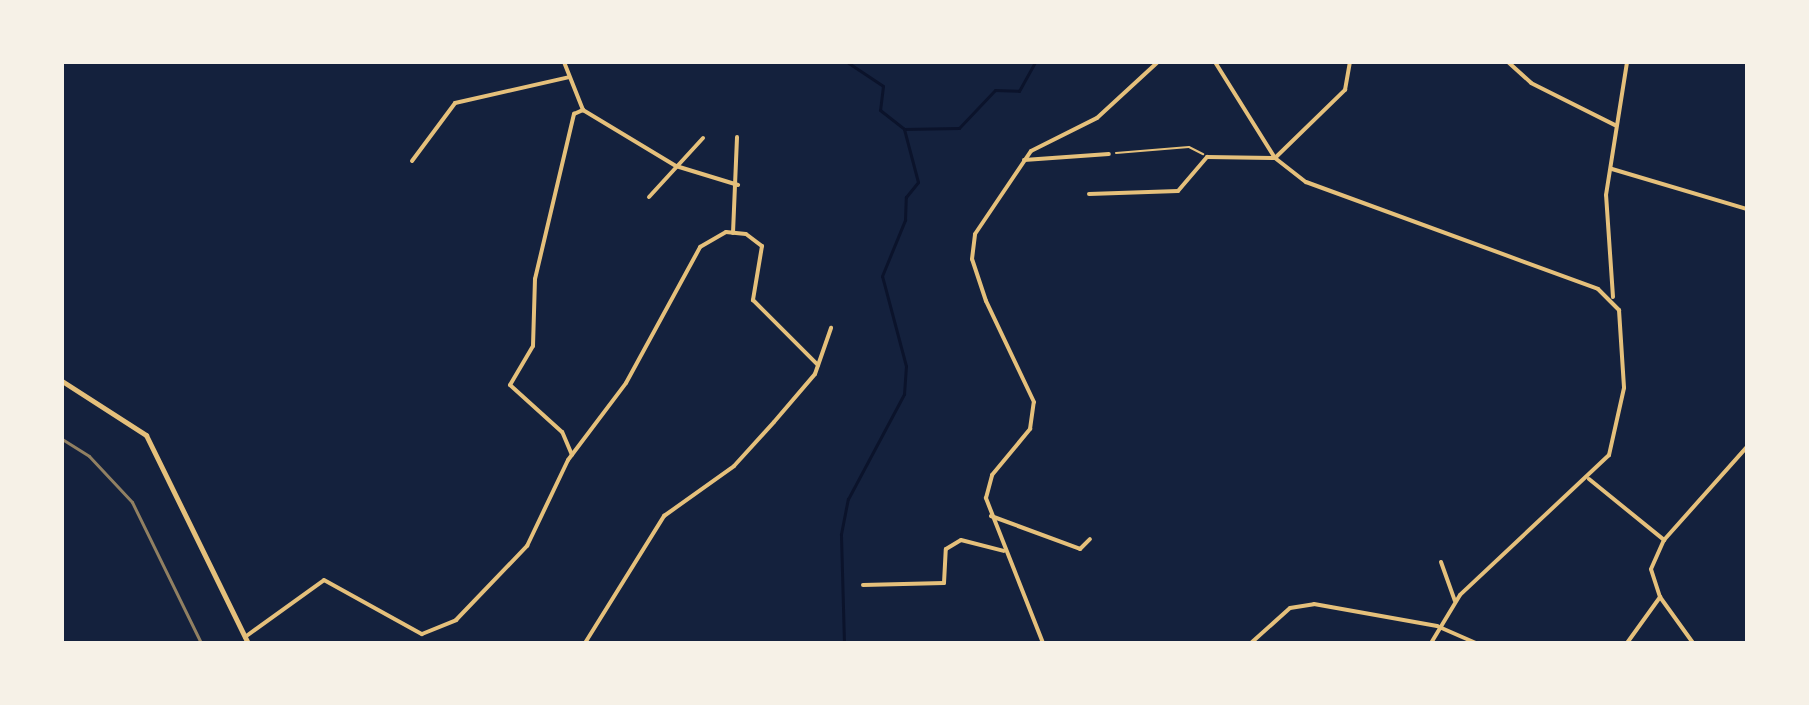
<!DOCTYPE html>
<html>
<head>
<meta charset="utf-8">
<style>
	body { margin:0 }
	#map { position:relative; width:1809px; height:705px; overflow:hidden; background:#14213d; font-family:"DM Sans",sans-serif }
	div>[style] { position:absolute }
	.stream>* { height:3px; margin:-1.5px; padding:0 1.5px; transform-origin:1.5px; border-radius:1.5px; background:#0b132b }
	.path>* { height:2px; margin:-1px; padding:0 1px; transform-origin:1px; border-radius:1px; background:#e5c07b }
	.minor>* { height:4px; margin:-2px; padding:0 2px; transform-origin:2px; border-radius:2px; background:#e5c07b }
	.secondary>* { height:5px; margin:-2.5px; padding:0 2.5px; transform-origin:2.5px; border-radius:2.5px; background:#e5c07b }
	.rail>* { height:3px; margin:-1.5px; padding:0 1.5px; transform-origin:1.5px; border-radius:1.5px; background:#918062 }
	span { translate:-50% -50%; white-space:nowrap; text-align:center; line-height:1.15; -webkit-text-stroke:8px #f6f1e7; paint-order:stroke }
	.frame { position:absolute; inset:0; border:64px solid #f6f1e7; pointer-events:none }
</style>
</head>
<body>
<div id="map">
	<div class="stream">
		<i style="left:847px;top:62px;width:43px;rotate:33.7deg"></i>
		<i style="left:883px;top:86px;width:24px;rotate:97deg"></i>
		<i style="left:880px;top:110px;width:31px;rotate:38deg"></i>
		<i style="left:904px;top:129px;width:55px;rotate:-1deg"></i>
		<i style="left:959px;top:128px;width:52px;rotate:-46.5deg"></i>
		<i style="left:995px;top:90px;width:24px;rotate:2deg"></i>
		<i style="left:1019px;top:91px;width:33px;rotate:-61deg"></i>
		<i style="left:844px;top:643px;width:109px;rotate:-91.6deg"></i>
		<i style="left:841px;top:534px;width:36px;rotate:-79deg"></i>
		<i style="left:848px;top:499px;width:119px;rotate:-61.9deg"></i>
		<i style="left:904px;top:394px;width:28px;rotate:-86deg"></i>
		<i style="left:906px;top:366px;width:93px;rotate:-104.9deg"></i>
		<i style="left:882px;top:276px;width:61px;rotate:-67.7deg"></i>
		<i style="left:905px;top:220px;width:23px;rotate:-88deg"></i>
		<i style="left:906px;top:197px;width:19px;rotate:-51deg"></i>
		<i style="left:918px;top:182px;width:55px;rotate:-104.8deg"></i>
	</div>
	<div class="path">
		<i style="left:1116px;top:153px;width:73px;rotate:-4.7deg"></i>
		<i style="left:1189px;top:147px;width:16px;rotate:27deg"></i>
	</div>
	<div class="minor">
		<i style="left:564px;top:62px;width:52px;rotate:68.4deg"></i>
		<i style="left:1215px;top:62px;width:113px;rotate:58deg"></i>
		<i style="left:1275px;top:158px;width:39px;rotate:38deg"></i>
		<i style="left:1306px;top:182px;width:311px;rotate:20.1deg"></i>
		<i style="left:1598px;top:289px;width:30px;rotate:45deg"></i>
		<i style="left:1619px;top:310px;width:78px;rotate:86.3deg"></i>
		<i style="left:1624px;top:388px;width:69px;rotate:102.6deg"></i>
		<i style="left:1609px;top:455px;width:204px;rotate:136.8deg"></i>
		<i style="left:1460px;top:595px;width:56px;rotate:121.1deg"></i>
		<i style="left:1508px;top:62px;width:31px;rotate:42deg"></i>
		<i style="left:1531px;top:83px;width:94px;rotate:26.6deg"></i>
		<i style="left:1024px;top:160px;width:85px;rotate:-4deg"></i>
		<i style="left:412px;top:161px;width:72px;rotate:-53.4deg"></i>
		<i style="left:455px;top:103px;width:117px;rotate:-12.8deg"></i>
		<i style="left:1612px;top:169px;width:141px;rotate:16.5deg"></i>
		<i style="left:1089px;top:194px;width:89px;rotate:-1.9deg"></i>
		<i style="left:1178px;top:191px;width:45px;rotate:-49.5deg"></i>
		<i style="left:1207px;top:157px;width:68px;rotate:0.8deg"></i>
		<i style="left:1275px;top:158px;width:98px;rotate:-44.2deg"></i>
		<i style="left:1345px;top:90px;width:28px;rotate:-80deg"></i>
		<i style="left:649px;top:197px;width:80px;rotate:-47.5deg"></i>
		<i style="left:733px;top:233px;width:96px;rotate:-87.6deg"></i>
		<i style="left:1613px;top:297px;width:102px;rotate:-93.9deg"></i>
		<i style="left:1606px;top:195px;width:135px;rotate:-81deg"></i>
		<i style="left:572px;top:455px;width:25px;rotate:-113deg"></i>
		<i style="left:562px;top:432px;width:70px;rotate:-137.9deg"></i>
		<i style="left:510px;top:385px;width:45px;rotate:-59.5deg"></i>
		<i style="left:533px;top:346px;width:67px;rotate:-88.3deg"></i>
		<i style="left:535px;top:279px;width:170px;rotate:-76.7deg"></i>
		<i style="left:574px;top:114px;width:10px;rotate:-24deg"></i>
		<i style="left:583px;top:110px;width:109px;rotate:31.1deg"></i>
		<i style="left:676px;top:166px;width:65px;rotate:17deg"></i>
		<i style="left:1589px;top:479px;width:97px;rotate:39.1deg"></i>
		<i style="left:991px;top:516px;width:95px;rotate:20.3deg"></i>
		<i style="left:1080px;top:549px;width:14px;rotate:-45deg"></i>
		<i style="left:1441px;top:562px;width:41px;rotate:70.3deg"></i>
		<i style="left:863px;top:585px;width:81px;rotate:-1.4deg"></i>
		<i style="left:944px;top:583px;width:34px;rotate:-87deg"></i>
		<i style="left:946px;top:549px;width:17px;rotate:-31deg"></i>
		<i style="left:961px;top:540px;width:44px;rotate:14.3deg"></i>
		<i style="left:1660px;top:597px;width:57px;rotate:54.3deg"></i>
		<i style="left:245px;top:637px;width:97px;rotate:-35.8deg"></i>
		<i style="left:324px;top:580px;width:112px;rotate:28.9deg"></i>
		<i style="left:422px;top:634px;width:37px;rotate:-22deg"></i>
		<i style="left:456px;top:620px;width:103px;rotate:-46.2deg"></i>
		<i style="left:527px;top:546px;width:95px;rotate:-64.5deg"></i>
		<i style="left:568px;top:460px;width:96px;rotate:-53deg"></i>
		<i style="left:626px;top:383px;width:155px;rotate:-61.4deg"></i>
		<i style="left:700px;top:247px;width:30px;rotate:-30deg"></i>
		<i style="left:726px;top:232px;width:20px;rotate:6deg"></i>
		<i style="left:746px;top:234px;width:20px;rotate:37deg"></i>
		<i style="left:762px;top:246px;width:55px;rotate:99.5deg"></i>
		<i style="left:753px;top:300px;width:92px;rotate:45deg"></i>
		<i style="left:585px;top:643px;width:150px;rotate:-58.1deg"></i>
		<i style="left:664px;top:516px;width:86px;rotate:-35.5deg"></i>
		<i style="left:734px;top:466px;width:59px;rotate:-47.7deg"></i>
		<i style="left:774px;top:422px;width:63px;rotate:-49.5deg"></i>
		<i style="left:815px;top:374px;width:49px;rotate:-70.8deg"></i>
		<i style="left:1043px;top:643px;width:156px;rotate:-111.5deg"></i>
		<i style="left:986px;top:498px;width:24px;rotate:-75deg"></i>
		<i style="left:992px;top:475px;width:60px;rotate:-50.4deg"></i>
		<i style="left:1030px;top:429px;width:27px;rotate:-82deg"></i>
		<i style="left:1034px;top:402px;width:112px;rotate:-115.4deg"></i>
		<i style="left:986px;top:301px;width:44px;rotate:-108.4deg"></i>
		<i style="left:972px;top:259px;width:25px;rotate:-83deg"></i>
		<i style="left:975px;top:234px;width:100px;rotate:-56deg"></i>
		<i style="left:1031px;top:151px;width:74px;rotate:-26.6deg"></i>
		<i style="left:1097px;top:118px;width:83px;rotate:-42.6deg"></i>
		<i style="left:1251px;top:643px;width:52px;rotate:-41.9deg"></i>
		<i style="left:1290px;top:608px;width:24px;rotate:-9deg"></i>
		<i style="left:1314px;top:604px;width:125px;rotate:10.1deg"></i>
		<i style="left:1437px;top:626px;width:43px;rotate:23.6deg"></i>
		<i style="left:1627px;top:643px;width:57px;rotate:-54.3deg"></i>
		<i style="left:1660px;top:597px;width:29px;rotate:-108deg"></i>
		<i style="left:1651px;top:569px;width:32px;rotate:-66deg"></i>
		<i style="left:1664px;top:540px;width:125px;rotate:-48.3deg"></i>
	</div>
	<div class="secondary">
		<i style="left:62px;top:381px;width:100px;rotate:32.7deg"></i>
		<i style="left:146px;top:435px;width:232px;rotate:63.9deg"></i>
	</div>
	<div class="rail">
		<i style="left:62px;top:439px;width:32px;rotate:32deg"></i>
		<i style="left:89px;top:456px;width:63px;rotate:46.9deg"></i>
		<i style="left:132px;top:502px;width:157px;rotate:63.9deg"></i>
	</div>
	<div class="frame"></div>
</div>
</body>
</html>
